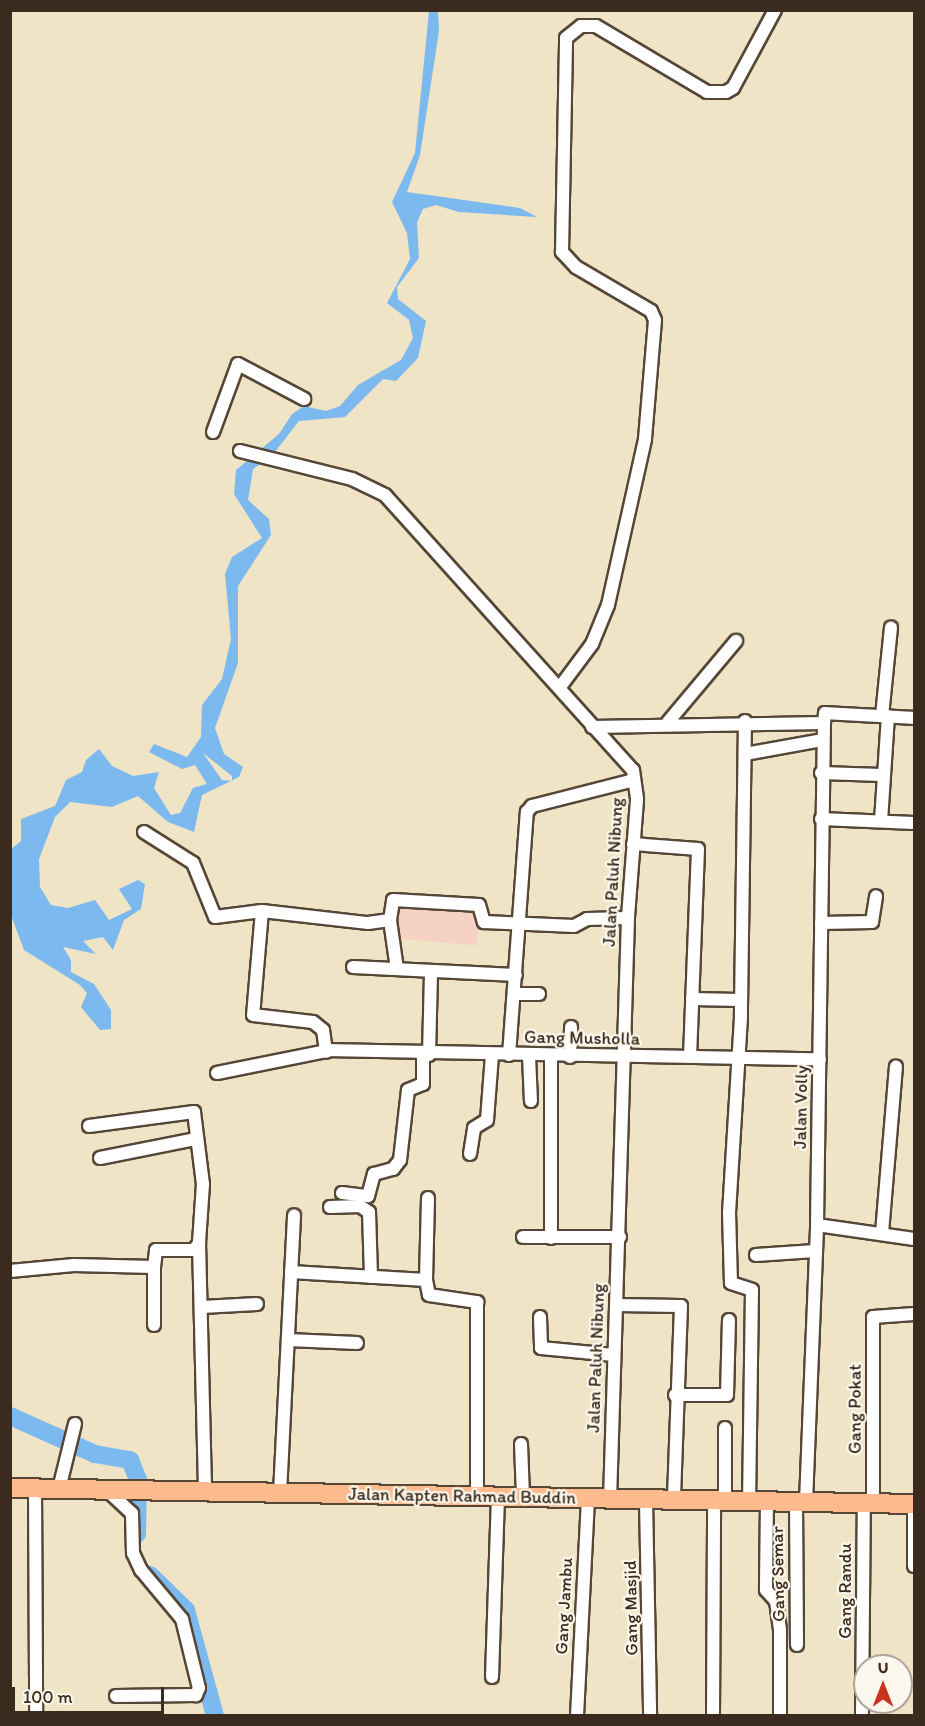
<!DOCTYPE html>
<html>
<head>
<meta charset="utf-8">
<style>
	body { margin:0 }
	#map { position:relative; width:925px; height:1726px; overflow:hidden; background:#f0e4c7; font-family:Itim,sans-serif }
	div>[style] { position:absolute }
	.built>* { inset:0; background:#f6d2c4; transform-origin:0 0 }
	.water>* { inset:0; background:#7bb9ee }
	.river>* { height:18px; margin:-9px; padding:0 9px; transform-origin:9px; border-radius:9px; background:#7bb9ee }
	.roads { filter:drop-shadow(2px 0 #564637) drop-shadow(-2px 0 #564637) drop-shadow(0 2px #564637) drop-shadow(0 -2px #564637) }
	.minor>* { height:12px; margin:-6px; padding:0 6px; transform-origin:6px; border-radius:6px; background:#fff }
	.primary>* { height:18px; margin:-9px; padding:0 9px; transform-origin:9px; border-radius:9px; background:#fcba8d }
	span { translate:-50% -50%; white-space:nowrap; text-align:center; line-height:1.15; -webkit-text-stroke:4.5px #fbf7ec; paint-order:stroke }
	.street-label { font-size:18px; color:#3b2a1e }
	.frame { position:absolute; inset:0; border:12px solid #3b2a1e; pointer-events:none }
	.north { position:absolute; left:853px; top:1654px; width:60px; height:60px; box-sizing:border-box; background:#fbf7ec; border:2px solid #aea59a; border-radius:50%; rotate:0deg; font-size:16px; font-weight:700; line-height:24px; text-align:center; color:#3b2a1e }
	.north::after { content:''; display:block; margin:auto; width:21px; height:27px; background:#c8321e; clip-path:polygon(50% 0,100% 100%,50% 72%,0 100%) }
	.scale { position:absolute; left:12px; top:1687px; width:152px; height:27px; box-sizing:border-box; border:3px solid #3b2a1e; border-top:0; padding-left:8px; font-size:18px; line-height:21px; white-space:nowrap; color:#3b2a1e; -webkit-text-stroke:4px #fbf7ec; paint-order:stroke }
</style>
</head>
<body>
<div id="map">
	<div class="built">
		<i style="left:393px;top:902px;width:87px;height:36px;rotate:5deg"></i>
	</div>
	<div class="water">
		<i style="clip-path:polygon(evenodd,429px 11px,438px 11px,439px 31px,420px 155px,407px 192px,520px 208px,537px 217px,459px 212px,436px 205px,423px 209px,417px 222px,419px 258px,397px 287px,398px 299px,426px 321px,418px 358px,396px 381px,383px 379px,345px 417px,299px 421px,271px 457px,253px 469px,248px 500px,269px 519px,271px 535px,238px 586px,238px 663px,215px 728px,224px 754px,243px 767px,239px 777px,202px 795px,194px 832px,168px 822px,138px 796px,112px 807px,70px 802px,55px 817px,39px 859px,40px 887px,51px 905px,68px 908px,95px 900px,109px 920px,132px 909px,119px 889px,138px 880px,145px 884px,141px 909px,124px 920px,113px 950px,103px 937px,83px 941px,96px 954px,63px 947px,71px 960px,71px 972px,94px 984px,111px 1010px,111px 1029px,100px 1030px,81px 1007px,87px 993px,80px 985px,24px 950px,11px 915px,10px 850px,21px 841px,21px 819px,55px 806px,66px 780px,82px 772px,86px 760px,99px 749px,112px 766px,133px 776px,159px 772px,154px 788px,171px 815px,180px 813px,193px 788px,207px 784px,195px 765px,182px 769px,149px 752px,154px 744px,187px 757px,201px 737px,202px 705px,222px 679px,231px 639px,225px 574px,232px 557px,262px 538px,234px 494px,236px 470px,279px 434px,292px 414px,304px 406px,326px 411px,340px 406px,358px 385px,401px 360px,413px 338px,409px 320px,387px 303px,410px 259px,407px 233px,392px 202px,415px 153px,429px 11px,203px 753px,232px 776px,232px 781px,222px 780px,203px 753px)"></i>
	</div>
	<div class="river">
		<i style="left:10px;top:1416px;width:93px;rotate:24.1deg"></i>
		<i style="left:95px;top:1454px;width:36px;rotate:10deg"></i>
		<i style="left:130px;top:1460px;width:22px;rotate:68deg"></i>
		<i style="left:138px;top:1480px;width:54px;rotate:91.1deg"></i>
		<i style="left:150px;top:1575px;width:50px;rotate:44.2deg"></i>
		<i style="left:186px;top:1610px;width:110px;rotate:74.7deg"></i>
	</div>
	<div class="roads">
		<div class="minor">
			<i style="left:213px;top:432px;width:72px;rotate:-69.8deg"></i>
			<i style="left:238px;top:364px;width:75px;rotate:27.9deg"></i>
			<i style="left:240px;top:451px;width:115px;rotate:14deg"></i>
			<i style="left:352px;top:479px;width:37px;rotate:26deg"></i>
			<i style="left:385px;top:495px;width:370px;rotate:48deg"></i>
			<i style="left:633px;top:770px;width:30px;rotate:82deg"></i>
			<i style="left:637px;top:800px;width:118px;rotate:94.4deg"></i>
			<i style="left:628px;top:918px;width:581px;rotate:91.77deg"></i>
			<i style="left:560px;top:687px;width:54px;rotate:-53.3deg"></i>
			<i style="left:592px;top:644px;width:42px;rotate:-67.7deg"></i>
			<i style="left:608px;top:605px;width:170px;rotate:-77.4deg"></i>
			<i style="left:645px;top:439px;width:119px;rotate:-85.2deg"></i>
			<i style="left:655px;top:320px;width:10px;rotate:-114deg"></i>
			<i style="left:651px;top:311px;width:87px;rotate:-149.6deg"></i>
			<i style="left:576px;top:267px;width:21px;rotate:-133deg"></i>
			<i style="left:562px;top:252px;width:214px;rotate:-88.9deg"></i>
			<i style="left:566px;top:38px;width:19px;rotate:-39deg"></i>
			<i style="left:581px;top:26px;width:15px"></i>
			<i style="left:596px;top:26px;width:129px;rotate:30.7deg"></i>
			<i style="left:707px;top:92px;width:19px"></i>
			<i style="left:726px;top:92px;width:8px;rotate:-30deg"></i>
			<i style="left:733px;top:88px;width:89px;rotate:-61.7deg"></i>
			<i style="left:882px;top:716px;width:89px;rotate:-84.2deg"></i>
			<i style="left:745px;top:721px;width:296px;rotate:90.8deg"></i>
			<i style="left:741px;top:1017px;width:195px;rotate:93.5deg"></i>
			<i style="left:729px;top:1212px;width:71px;rotate:88.4deg"></i>
			<i style="left:731px;top:1283px;width:22px;rotate:18deg"></i>
			<i style="left:752px;top:1290px;width:211px;rotate:90.8deg"></i>
			<i style="left:668px;top:722px;width:106px;rotate:-50deg"></i>
			<i style="left:592px;top:727px;width:232px;rotate:-1deg"></i>
			<i style="left:745px;top:754px;width:78px;rotate:-10.3deg"></i>
			<i style="left:821px;top:773px;width:61px;rotate:1.9deg"></i>
			<i style="left:821px;top:819px;width:93px;rotate:2.5deg"></i>
			<i style="left:881px;top:821px;width:105px;rotate:-86.2deg"></i>
			<i style="left:144px;top:832px;width:58px;rotate:32.3deg"></i>
			<i style="left:193px;top:863px;width:58px;rotate:67.8deg"></i>
			<i style="left:215px;top:917px;width:47px;rotate:-7.3deg"></i>
			<i style="left:262px;top:911px;width:107px;rotate:6.5deg"></i>
			<i style="left:368px;top:923px;width:22px;rotate:-8deg"></i>
			<i style="left:390px;top:920px;width:20px;rotate:-81deg"></i>
			<i style="left:393px;top:900px;width:86px;rotate:3.3deg"></i>
			<i style="left:479px;top:905px;width:18px;rotate:74deg"></i>
			<i style="left:484px;top:922px;width:90px;rotate:2.5deg"></i>
			<i style="left:574px;top:926px;width:15px;rotate:-28deg"></i>
			<i style="left:587px;top:919px;width:41px;rotate:-1.4deg"></i>
			<i style="left:633px;top:844px;width:65px;rotate:4.4deg"></i>
			<i style="left:698px;top:849px;width:207px;rotate:92.2deg"></i>
			<i style="left:262px;top:911px;width:104px;rotate:94.9deg"></i>
			<i style="left:253px;top:1015px;width:60px;rotate:6.7deg"></i>
			<i style="left:313px;top:1022px;width:13px;rotate:39deg"></i>
			<i style="left:323px;top:1030px;width:22px;rotate:82deg"></i>
			<i style="left:390px;top:920px;width:49px;rotate:81.9deg"></i>
			<i style="left:821px;top:923px;width:51px;rotate:-1.1deg"></i>
			<i style="left:872px;top:922px;width:26px;rotate:-81deg"></i>
			<i style="left:353px;top:967px;width:163px;rotate:2.8deg"></i>
			<i style="left:515px;top:994px;width:24px"></i>
			<i style="left:692px;top:999px;width:48px;rotate:1.2deg"></i>
			<i style="left:429px;top:1055px;width:84px;rotate:-88.6deg"></i>
			<i style="left:509px;top:1055px;width:244px;rotate:-85.8deg"></i>
			<i style="left:527px;top:812px;width:8px;rotate:-50deg"></i>
			<i style="left:532px;top:806px;width:105px;rotate:-14.3deg"></i>
			<i style="left:529px;top:1056px;width:45px;rotate:87.5deg"></i>
			<i style="left:570px;top:1057px;width:30px;rotate:-88deg"></i>
			<i style="left:217px;top:1073px;width:116px;rotate:-11.4deg"></i>
			<i style="left:331px;top:1050px;width:489px;rotate:1.1deg"></i>
			<i style="left:89px;top:1126px;width:106px;rotate:-7.6deg"></i>
			<i style="left:194px;top:1112px;width:73px;rotate:82.9deg"></i>
			<i style="left:203px;top:1184px;width:59px;rotate:93.9deg"></i>
			<i style="left:199px;top:1243px;width:249px;rotate:88.6deg"></i>
			<i style="left:470px;top:1154px;width:26px;rotate:-81deg"></i>
			<i style="left:474px;top:1128px;width:15px;rotate:-32deg"></i>
			<i style="left:487px;top:1120px;width:65px;rotate:-85.6deg"></i>
			<i style="left:100px;top:1158px;width:98px;rotate:-11.2deg"></i>
			<i style="left:342px;top:1193px;width:26px;rotate:7deg"></i>
			<i style="left:368px;top:1196px;width:23px;rotate:-75deg"></i>
			<i style="left:374px;top:1174px;width:20px;rotate:-15deg"></i>
			<i style="left:393px;top:1169px;width:11px;rotate:-52deg"></i>
			<i style="left:400px;top:1160px;width:70px;rotate:-83.5deg"></i>
			<i style="left:408px;top:1090px;width:16px;rotate:-22deg"></i>
			<i style="left:423px;top:1084px;width:29px;rotate:-90deg"></i>
			<i style="left:330px;top:1207px;width:30px;rotate:-2deg"></i>
			<i style="left:360px;top:1206px;width:11px;rotate:34deg"></i>
			<i style="left:369px;top:1212px;width:65px;rotate:88.2deg"></i>
			<i style="left:817px;top:1225px;width:98px;rotate:8.2deg"></i>
			<i style="left:882px;top:1233px;width:167px;rotate:-85.2deg"></i>
			<i style="left:523px;top:1237px;width:97px"></i>
			<i style="left:551px;top:1238px;width:182px;rotate:-90deg"></i>
			<i style="left:756px;top:1255px;width:59px;rotate:-3.9deg"></i>
			<i style="left:154px;top:1267px;width:58px;rotate:90deg"></i>
			<i style="left:10px;top:1271px;width:64px;rotate:-5.4deg"></i>
			<i style="left:74px;top:1265px;width:80px;rotate:1.4deg"></i>
			<i style="left:154px;top:1267px;width:17px;rotate:-83deg"></i>
			<i style="left:156px;top:1250px;width:38px"></i>
			<i style="left:194px;top:1250px;width:9px;rotate:-54deg"></i>
			<i style="left:291px;top:1272px;width:135px;rotate:3.4deg"></i>
			<i style="left:426px;top:1280px;width:82px;rotate:-88.6deg"></i>
			<i style="left:426px;top:1280px;width:15px;rotate:79deg"></i>
			<i style="left:429px;top:1295px;width:49px;rotate:8.3deg"></i>
			<i style="left:477px;top:1302px;width:195px;rotate:90deg"></i>
			<i style="left:616px;top:1305px;width:65px;rotate:0.9deg"></i>
			<i style="left:681px;top:1306px;width:194px;rotate:92.1deg"></i>
			<i style="left:202px;top:1307px;width:55px;rotate:-3.1deg"></i>
			<i style="left:540px;top:1317px;width:31px;rotate:88deg"></i>
			<i style="left:541px;top:1348px;width:73px;rotate:5.5deg"></i>
			<i style="left:288px;top:1340px;width:69px;rotate:2.5deg"></i>
			<i style="left:675px;top:1395px;width:52px"></i>
			<i style="left:727px;top:1395px;width:75px;rotate:-88.5deg"></i>
			<i style="left:521px;top:1444px;width:53px;rotate:87.8deg"></i>
			<i style="left:35px;top:1489px;width:227px;rotate:89.7deg"></i>
			<i style="left:59px;top:1489px;width:67px;rotate:-76.2deg"></i>
			<i style="left:108px;top:1491px;width:33px;rotate:43deg"></i>
			<i style="left:132px;top:1513px;width:40px;rotate:88.6deg"></i>
			<i style="left:133px;top:1553px;width:19px;rotate:65deg"></i>
			<i style="left:141px;top:1570px;width:64px;rotate:50.1deg"></i>
			<i style="left:182px;top:1619px;width:71px;rotate:76.2deg"></i>
			<i style="left:199px;top:1688px;width:8px;rotate:113deg"></i>
			<i style="left:196px;top:1695px;width:80px;rotate:179.3deg"></i>
			<i style="left:280px;top:1493px;width:278px;rotate:-87.1deg"></i>
			<i style="left:646px;top:1500px;width:216px;rotate:88.9deg"></i>
			<i style="left:725px;top:1501px;width:73px;rotate:-90deg"></i>
			<i style="left:767px;top:1502px;width:88px;rotate:90.7deg"></i>
			<i style="left:766px;top:1590px;width:15px;rotate:48deg"></i>
			<i style="left:776px;top:1601px;width:29px;rotate:82deg"></i>
			<i style="left:780px;top:1630px;width:86px;rotate:90deg"></i>
			<i style="left:796px;top:1502px;width:143px;rotate:89.6deg"></i>
			<i style="left:806px;top:1502px;width:277px;rotate:-87.7deg"></i>
			<i style="left:817px;top:1225px;width:502px;rotate:-89.2deg"></i>
			<i style="left:824px;top:723px;width:10px;rotate:-84deg"></i>
			<i style="left:825px;top:713px;width:89px;rotate:3.2deg"></i>
			<i style="left:873px;top:1503px;width:186px;rotate:-90deg"></i>
			<i style="left:873px;top:1317px;width:41px;rotate:-4.2deg"></i>
			<i style="left:914px;top:1504px;width:62px;rotate:90deg"></i>
			<i style="left:492px;top:1677px;width:180px;rotate:-88.1deg"></i>
			<i style="left:577px;top:1716px;width:218px;rotate:-87.1deg"></i>
			<i style="left:713px;top:1716px;width:215px;rotate:-89.7deg"></i>
			<i style="left:862px;top:1716px;width:213px;rotate:-89.5deg"></i>
		</div>
		<div class="primary">
			<i style="left:10px;top:1488px;width:904px;rotate:1.01deg"></i>
		</div>
	</div>
	<div class="street-label">
		<span style="left:613px;top:872px;rotate:-87deg">Jalan Paluh Nibung</span>
		<span style="left:582px;top:1038px;rotate:1deg">Gang Musholla</span>
		<span style="left:801px;top:1107px;rotate:-89deg">Jalan Volly</span>
		<span style="left:596px;top:1358px;rotate:-88deg">Jalan Paluh Nibung</span>
		<span style="left:855px;top:1409px;rotate:-90deg">Gang Pokat</span>
		<span style="left:462px;top:1496px;rotate:1deg">Jalan Kapten Rahmad Buddin</span>
		<span style="left:778px;top:1574px;rotate:-91deg">Gang Semar</span>
		<span style="left:845px;top:1591px;rotate:-90deg">Gang Randu</span>
		<span style="left:564px;top:1606px;rotate:-87deg">Gang Jambu</span>
		<span style="left:631px;top:1608px;rotate:-91deg">Gang Masjid</span>
	</div>
	<div class="frame"></div>
	<div class="north">U</div>
	<div class="scale">100 m</div>
</div>
</body>
</html>
